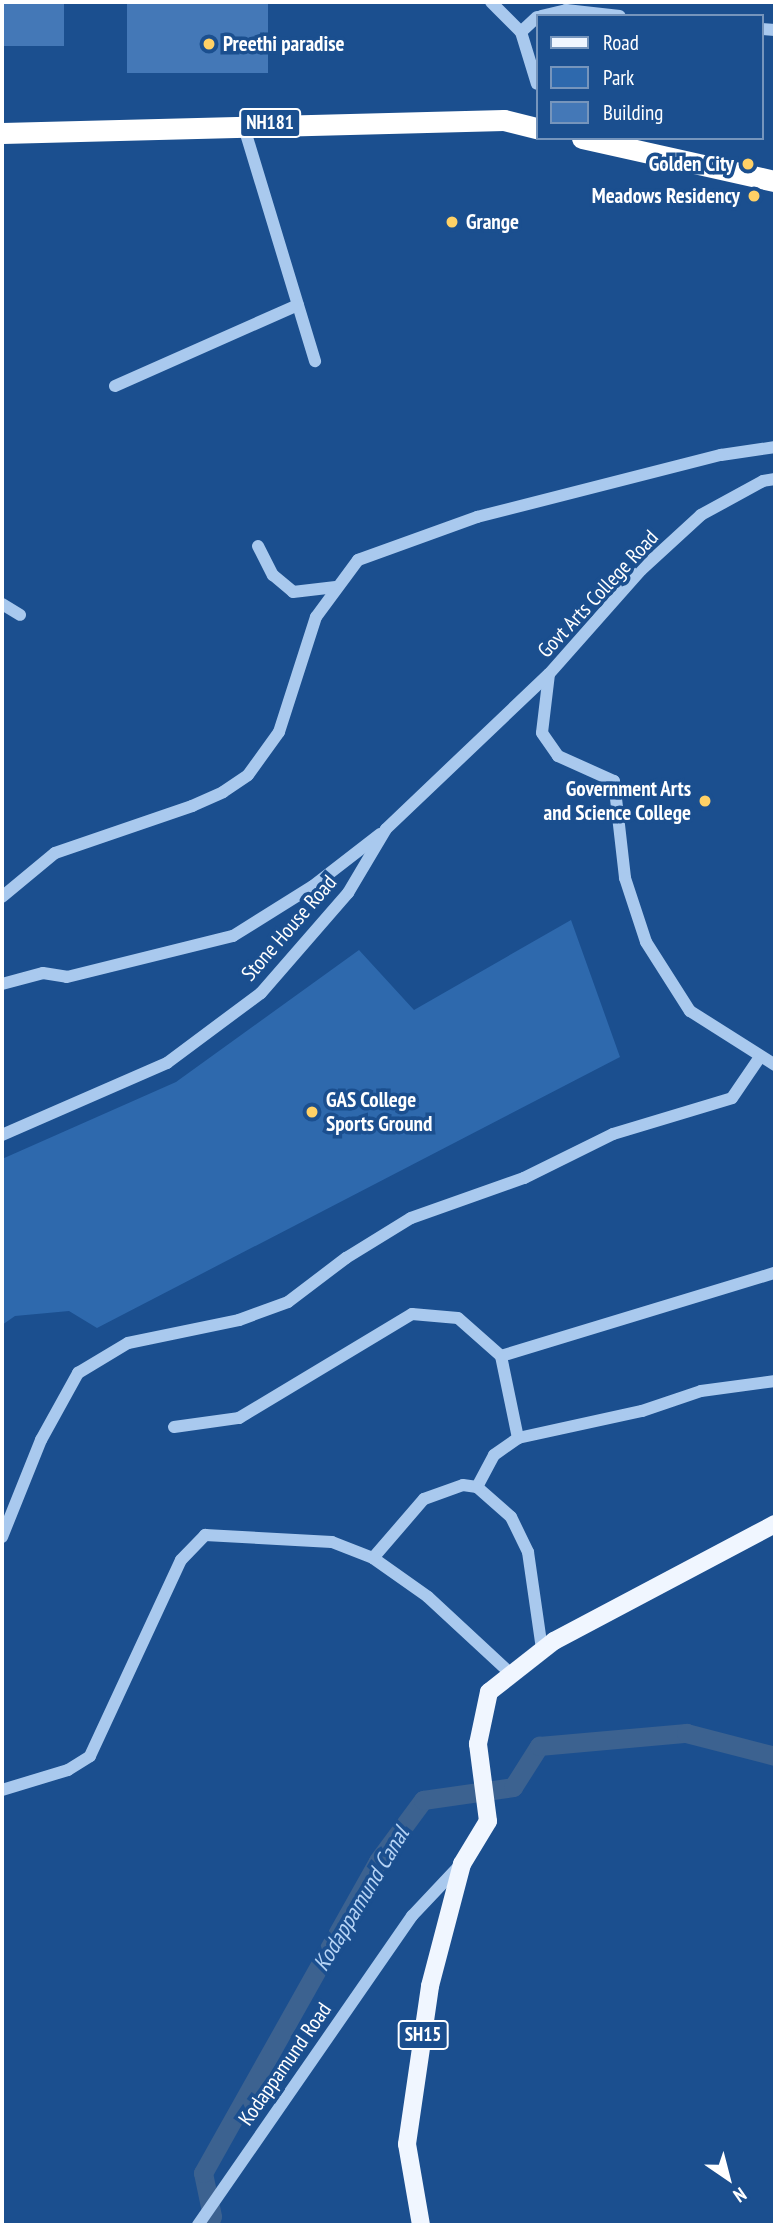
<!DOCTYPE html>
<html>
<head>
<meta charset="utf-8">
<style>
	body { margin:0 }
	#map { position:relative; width:777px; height:2227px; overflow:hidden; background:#1b4f8f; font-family:"PT Sans Narrow",sans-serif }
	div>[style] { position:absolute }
	.green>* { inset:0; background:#2e69ad }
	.canal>* { height:19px; margin:-9.5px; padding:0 9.5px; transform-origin:9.5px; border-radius:9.5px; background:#3c6290 }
	.building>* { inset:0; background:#4478b7; transform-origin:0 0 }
	.minor>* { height:12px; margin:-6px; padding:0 6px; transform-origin:6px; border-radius:6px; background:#a9c9ee }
	.major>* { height:18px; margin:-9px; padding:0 9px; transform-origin:9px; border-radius:9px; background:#f0f6ff }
	.highway>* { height:21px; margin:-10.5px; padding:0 10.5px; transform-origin:10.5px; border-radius:10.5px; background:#fff }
	.dots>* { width:19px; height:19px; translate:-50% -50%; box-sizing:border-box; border:4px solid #1b4f8f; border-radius:50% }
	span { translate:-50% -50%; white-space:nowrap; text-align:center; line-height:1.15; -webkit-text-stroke:7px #1b4f8f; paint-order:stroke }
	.shield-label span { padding:2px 5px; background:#1b4f8f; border:2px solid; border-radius:5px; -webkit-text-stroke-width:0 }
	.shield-label { font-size:19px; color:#fff; font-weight:700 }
	.poi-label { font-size:21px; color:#fff; font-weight:700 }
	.left { translate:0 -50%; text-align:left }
	.right { translate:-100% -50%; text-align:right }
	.street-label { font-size:21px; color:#fff }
	.water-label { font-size:23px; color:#b5d3f5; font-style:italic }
	.frame { position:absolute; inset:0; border:4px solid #fff; pointer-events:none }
	.legend { position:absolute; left:536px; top:14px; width:228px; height:126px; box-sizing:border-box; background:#1b4f8f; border:2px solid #7695bc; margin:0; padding:9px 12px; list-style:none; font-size:21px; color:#fff }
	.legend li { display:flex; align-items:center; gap:14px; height:35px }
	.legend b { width:35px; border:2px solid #7695bc }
	.north { position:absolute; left:693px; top:2143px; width:70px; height:70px; -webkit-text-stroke:5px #1b4f8f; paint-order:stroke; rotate:145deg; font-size:19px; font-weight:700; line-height:28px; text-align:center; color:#fff }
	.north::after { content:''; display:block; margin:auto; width:24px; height:32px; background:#fff; clip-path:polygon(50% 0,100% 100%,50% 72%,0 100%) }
</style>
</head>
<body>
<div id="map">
	<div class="green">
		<i style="clip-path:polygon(571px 920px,620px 1057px,97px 1328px,69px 1311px,15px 1316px,2px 1325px,2px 1159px,176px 1082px,359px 950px,414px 1010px)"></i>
	</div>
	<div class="canal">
		<i style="left:209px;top:2225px;width:9px;rotate:-72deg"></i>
		<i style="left:212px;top:2216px;width:44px;rotate:-101.8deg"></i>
		<i style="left:203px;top:2173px;width:358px;rotate:-60.7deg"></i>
		<i style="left:378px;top:1861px;width:76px;rotate:-53.6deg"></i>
		<i style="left:423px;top:1800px;width:91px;rotate:-8.2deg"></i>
		<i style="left:513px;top:1787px;width:49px;rotate:-57.6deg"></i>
		<i style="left:539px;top:1746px;width:148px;rotate:-5.1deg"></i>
		<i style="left:686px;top:1733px;width:92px;rotate:14.5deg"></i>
	</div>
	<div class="building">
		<i style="left:2px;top:2px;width:62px;height:44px"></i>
		<i style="left:127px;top:2px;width:141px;height:71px"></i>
	</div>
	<div class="minor">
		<i style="left:491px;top:2px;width:42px;rotate:45deg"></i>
		<i style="left:541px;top:16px;width:26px;rotate:-13deg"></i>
		<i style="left:566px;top:10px;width:54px;rotate:6.3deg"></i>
		<i style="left:537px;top:17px;width:22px;rotate:137deg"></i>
		<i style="left:521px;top:32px;width:54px;rotate:72.9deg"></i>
		<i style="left:761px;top:29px;width:14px;rotate:4deg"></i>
		<i style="left:243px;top:124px;width:248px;rotate:73.1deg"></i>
		<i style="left:115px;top:386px;width:200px;rotate:-23.9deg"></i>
		<i style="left:775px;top:479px;width:12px;rotate:171deg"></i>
		<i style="left:763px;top:481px;width:71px;rotate:151.3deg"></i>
		<i style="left:701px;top:515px;width:81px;rotate:137.5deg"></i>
		<i style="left:641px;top:570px;width:139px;rotate:131.5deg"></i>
		<i style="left:549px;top:674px;width:59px;rotate:96.8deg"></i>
		<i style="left:542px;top:733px;width:28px;rotate:55deg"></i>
		<i style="left:558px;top:756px;width:61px;rotate:24.1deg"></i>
		<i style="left:614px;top:781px;width:98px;rotate:83.5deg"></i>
		<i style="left:625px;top:878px;width:67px;rotate:71.8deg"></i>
		<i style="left:646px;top:942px;width:82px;rotate:57.5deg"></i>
		<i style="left:690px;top:1011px;width:101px;rotate:32.4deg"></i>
		<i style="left:258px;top:546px;width:33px;rotate:63deg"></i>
		<i style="left:273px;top:575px;width:26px;rotate:40deg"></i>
		<i style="left:293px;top:592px;width:43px;rotate:-6.6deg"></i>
		<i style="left:2px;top:604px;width:21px;rotate:31deg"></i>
		<i style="left:2px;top:897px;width:69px;rotate:-39.7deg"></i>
		<i style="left:55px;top:853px;width:145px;rotate:-18.9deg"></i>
		<i style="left:192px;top:806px;width:34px;rotate:-24deg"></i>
		<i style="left:223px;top:792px;width:30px;rotate:-34deg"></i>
		<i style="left:248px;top:775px;width:53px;rotate:-54.2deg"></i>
		<i style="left:279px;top:732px;width:121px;rotate:-72.2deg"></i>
		<i style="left:316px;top:617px;width:71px;rotate:-53.6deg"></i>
		<i style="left:358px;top:560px;width:127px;rotate:-19.9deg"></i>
		<i style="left:477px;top:517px;width:252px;rotate:-14.3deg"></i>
		<i style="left:721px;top:455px;width:55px;rotate:-8.4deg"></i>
		<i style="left:2px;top:984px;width:42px;rotate:-15deg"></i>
		<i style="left:43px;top:973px;width:24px;rotate:9deg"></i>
		<i style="left:67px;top:977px;width:171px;rotate:-13.9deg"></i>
		<i style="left:233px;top:936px;width:94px;rotate:-32deg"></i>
		<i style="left:313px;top:886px;width:85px;rotate:-37.8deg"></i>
		<i style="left:2px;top:1135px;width:180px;rotate:-23.6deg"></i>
		<i style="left:167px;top:1063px;width:117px;rotate:-36.7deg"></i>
		<i style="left:261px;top:993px;width:133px;rotate:-49deg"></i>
		<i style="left:348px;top:893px;width:74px;rotate:-59.3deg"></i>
		<i style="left:386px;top:829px;width:225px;rotate:-43.6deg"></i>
		<i style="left:501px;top:1356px;width:84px;rotate:78.3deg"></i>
		<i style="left:174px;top:1427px;width:66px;rotate:-7.9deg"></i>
		<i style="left:239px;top:1418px;width:202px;rotate:-31deg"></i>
		<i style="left:412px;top:1314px;width:46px;rotate:5deg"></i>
		<i style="left:458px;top:1318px;width:57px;rotate:41.5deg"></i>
		<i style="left:501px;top:1356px;width:286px;rotate:-16.9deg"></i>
		<i style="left:477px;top:1487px;width:36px;rotate:-62deg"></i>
		<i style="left:494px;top:1455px;width:29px;rotate:-35deg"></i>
		<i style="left:518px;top:1438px;width:127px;rotate:-12.3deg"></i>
		<i style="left:642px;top:1411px;width:62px;rotate:-18.7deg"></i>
		<i style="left:701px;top:1391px;width:75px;rotate:-7.7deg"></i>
		<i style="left:2px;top:1537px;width:105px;rotate:-68.1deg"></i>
		<i style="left:41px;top:1440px;width:77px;rotate:-61.1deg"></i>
		<i style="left:78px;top:1373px;width:58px;rotate:-31deg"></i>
		<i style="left:128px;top:1343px;width:113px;rotate:-11.7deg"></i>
		<i style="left:239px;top:1320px;width:52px;rotate:-20.2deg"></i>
		<i style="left:288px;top:1302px;width:73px;rotate:-37.2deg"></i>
		<i style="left:346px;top:1258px;width:76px;rotate:-31.6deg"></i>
		<i style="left:411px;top:1218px;width:120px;rotate:-19.5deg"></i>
		<i style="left:524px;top:1178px;width:99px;rotate:-26.3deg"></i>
		<i style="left:613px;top:1134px;width:124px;rotate:-16.8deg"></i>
		<i style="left:732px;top:1098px;width:50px;rotate:-55.7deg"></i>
		<i style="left:373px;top:1558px;width:78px;rotate:-49.2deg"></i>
		<i style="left:424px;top:1499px;width:41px;rotate:-19.7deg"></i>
		<i style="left:463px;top:1485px;width:14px;rotate:8deg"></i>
		<i style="left:477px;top:1487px;width:45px;rotate:41.4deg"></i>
		<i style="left:511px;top:1517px;width:39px;rotate:64deg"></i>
		<i style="left:528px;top:1552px;width:98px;rotate:81.8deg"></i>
		<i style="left:2px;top:1790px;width:69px;rotate:-16.9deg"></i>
		<i style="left:68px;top:1770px;width:26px;rotate:-32deg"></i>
		<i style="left:90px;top:1756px;width:216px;rotate:-65.1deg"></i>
		<i style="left:181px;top:1560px;width:35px;rotate:-46deg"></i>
		<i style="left:205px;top:1535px;width:127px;rotate:3.2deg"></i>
		<i style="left:332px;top:1542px;width:44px;rotate:21.3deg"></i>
		<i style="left:373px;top:1558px;width:67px;rotate:35.3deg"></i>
		<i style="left:428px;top:1597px;width:112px;rotate:42.8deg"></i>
		<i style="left:198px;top:2225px;width:376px;rotate:-55.3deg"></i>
		<i style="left:412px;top:1916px;width:71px;rotate:-46.7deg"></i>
	</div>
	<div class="major">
		<i style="left:421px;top:2225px;width:82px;rotate:-99.8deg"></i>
		<i style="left:407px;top:2144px;width:160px;rotate:-81.7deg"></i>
		<i style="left:430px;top:1986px;width:126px;rotate:-75.3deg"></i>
		<i style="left:462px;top:1864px;width:50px;rotate:-58.8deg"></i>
		<i style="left:488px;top:1821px;width:78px;rotate:-97.4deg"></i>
		<i style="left:478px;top:1744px;width:53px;rotate:-78.1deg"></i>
		<i style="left:489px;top:1692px;width:83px;rotate:-38.1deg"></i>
		<i style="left:554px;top:1641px;width:250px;rotate:-27.9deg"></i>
	</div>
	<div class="highway">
		<i style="left:2px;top:133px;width:502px;rotate:-1.48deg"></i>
		<i style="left:504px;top:120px;width:34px;rotate:14deg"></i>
		<i style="left:582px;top:138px;width:198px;rotate:12.6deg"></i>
	</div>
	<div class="dots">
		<i style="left:209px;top:44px;background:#ffd166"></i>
		<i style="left:748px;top:164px;background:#ffd166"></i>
		<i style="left:754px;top:196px;background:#ffd166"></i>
		<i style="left:452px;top:222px;background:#ffd166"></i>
		<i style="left:705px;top:801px;background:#ffd166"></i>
		<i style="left:312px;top:1112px;background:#ffd166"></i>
	</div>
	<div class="shield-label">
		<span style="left:270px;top:123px">NH181</span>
		<span style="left:423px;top:2035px">SH15</span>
	</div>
	<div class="poi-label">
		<span class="left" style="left:223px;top:44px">Preethi paradise</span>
		<span class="right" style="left:734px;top:164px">Golden City</span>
		<span class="right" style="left:740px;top:196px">Meadows Residency</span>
		<span class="left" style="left:466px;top:222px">Grange</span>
		<span class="right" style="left:691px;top:801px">Government Arts<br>and Science College</span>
		<span class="left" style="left:326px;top:1112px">GAS College<br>Sports Ground</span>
	</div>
	<div class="street-label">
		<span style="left:598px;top:594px;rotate:-47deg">Govt Arts College Road</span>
		<span style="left:289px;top:928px;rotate:-49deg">Stone House Road</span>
		<span style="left:285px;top:2064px;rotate:-55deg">Kodappamund Road</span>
	</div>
	<div class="water-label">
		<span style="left:361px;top:1899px;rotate:-59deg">Kodappamund Canal</span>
	</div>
	<div class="frame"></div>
	<ul class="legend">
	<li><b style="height:9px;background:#f0f6ff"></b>Road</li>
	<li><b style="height:19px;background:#2e69ad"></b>Park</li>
	<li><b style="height:19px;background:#4478b7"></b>Building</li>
	</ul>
	<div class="north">N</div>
</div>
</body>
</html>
